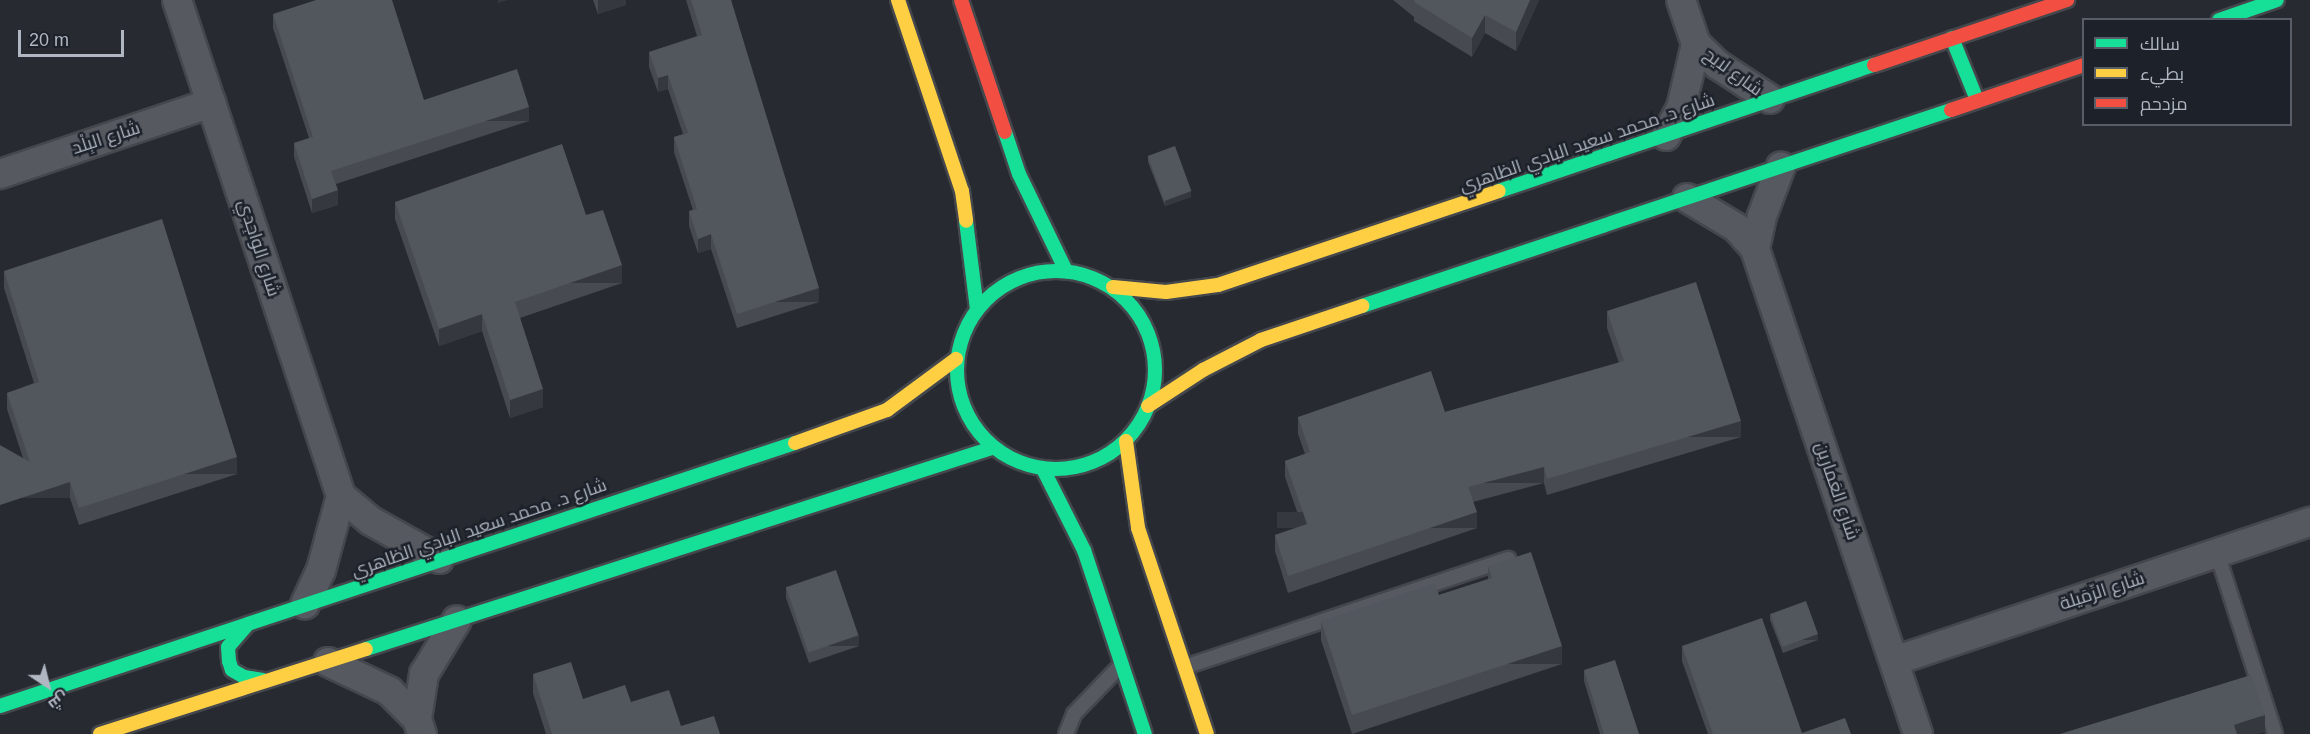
<!DOCTYPE html>
<html>
<head>
<meta charset="utf-8">
<style>
	body { margin:0 }
	#map { position:relative; width:2310px; height:734px; overflow:hidden; background:#272b31; font-family:Helvetica,Cairo,sans-serif }
	div>[style] { position:absolute }
	.roads { filter:drop-shadow(2px 0 #44474c) drop-shadow(-2px 0 #44474c) drop-shadow(0 2px #44474c) drop-shadow(0 -2px #44474c) }
	.lane>* { height:14px; margin:-7px; padding:0 7px; transform-origin:7px; border-radius:7px; background:#565960 }
	.street>* { height:28px; margin:-14px; padding:0 14px; transform-origin:14px; border-radius:14px; background:#565960 }
	.fast>* { height:14px; margin:-7px; padding:0 7px; transform-origin:7px; border-radius:7px; background:#16e098 }
	.fast>.ring { margin:-7px; padding:0; box-sizing:content-box; background:none; border:14px solid #16e098; border-radius:50% }
	.slow>* { height:14px; margin:-7px; padding:0 7px; transform-origin:7px; border-radius:7px; background:#ffcf43 }
	.jam>* { height:14px; margin:-7px; padding:0 7px; transform-origin:7px; border-radius:7px; background:#f24e42 }
	.wall>* { inset:0; background:#474a51 }
	.shaded-wall>* { inset:0; background:#35393f; transform-origin:0 0 }
	.building>* { inset:0; background:#52565d; transform-origin:0 0 }
	span { translate:-50% -50%; white-space:nowrap; text-align:center; line-height:1.15; -webkit-text-stroke:5px #1c212a; paint-order:stroke }
	.street-label { font-size:18px; color:#b1b7c2 }
	.legend { position:absolute; left:2082px; top:18px; width:210px; height:108px; box-sizing:border-box; background:#1c212a; border:2px solid #585d67; margin:0; padding:8px 10px; list-style:none; font-size:18px; color:#b1b7c2 }
	.legend li { display:flex; align-items:center; gap:12px; height:30px }
	.legend b { width:30px; border:2px solid #585d67 }
	.north { position:absolute; left:18px; top:656px; width:60px; height:60px; -webkit-text-stroke:4px #1c212a; paint-order:stroke; rotate:145deg; font-size:16px; font-weight:700; line-height:24px; text-align:center; color:#b1b7c2 }
	.north::after { content:''; display:block; margin:auto; width:21px; height:27px; background:#b1b7c2; clip-path:polygon(50% 0,100% 100%,50% 72%,0 100%) }
	.scale { position:absolute; left:18px; top:30px; width:106px; height:27px; box-sizing:border-box; border:3px solid #b1b7c2; border-top:0; padding-left:8px; font-size:18px; line-height:21px; white-space:nowrap; color:#b1b7c2; -webkit-text-stroke:4px #1c212a; paint-order:stroke }
</style>
</head>
<body>
<div id="map">
	<div class="roads">
		<div class="lane">
			<i style="left:2217px;top:553px;width:190px;rotate:72.2deg"></i>
			<i style="left:1185px;top:667px;width:341px;rotate:-18.5deg"></i>
			<i style="left:1066px;top:734px;width:22px;rotate:-68deg"></i>
			<i style="left:1074px;top:714px;width:66px;rotate:-46.2deg"></i>
		</div>
		<div class="street">
			<i style="left:177px;top:0;width:522px;rotate:71.7deg"></i>
			<i style="left:341px;top:496px;width:77px;rotate:105.1deg"></i>
			<i style="left:321px;top:570px;width:38px;rotate:115deg"></i>
			<i style="left:1696px;top:44px;width:30px;rotate:44deg"></i>
			<i style="left:1718px;top:65px;width:62px;rotate:33.2deg"></i>
			<i style="left:1666px;top:136px;width:32px;rotate:-62deg"></i>
			<i style="left:1681px;top:108px;width:66px;rotate:-76.8deg"></i>
			<i style="left:1696px;top:44px;width:46px;rotate:-108.8deg"></i>
			<i style="left:0;top:174px;width:223px;rotate:-18.6deg"></i>
			<i style="left:1687px;top:198px;width:58px;rotate:31deg"></i>
			<i style="left:1737px;top:228px;width:28px;rotate:49deg"></i>
			<i style="left:1755px;top:249px;width:512px;rotate:71.42deg"></i>
			<i style="left:1755px;top:249px;width:34px;rotate:-78deg"></i>
			<i style="left:1762px;top:216px;width:53px;rotate:-69.2deg"></i>
			<i style="left:341px;top:496px;width:39px;rotate:40deg"></i>
			<i style="left:371px;top:521px;width:78px;rotate:29.2deg"></i>
			<i style="left:1894px;top:661px;width:439px;rotate:-18.5deg"></i>
			<i style="left:328px;top:662px;width:68px;rotate:25.4deg"></i>
			<i style="left:389px;top:691px;width:40px;rotate:45deg"></i>
			<i style="left:417px;top:719px;width:16px;rotate:72deg"></i>
			<i style="left:417px;top:719px;width:46px;rotate:-81.2deg"></i>
			<i style="left:424px;top:674px;width:63px;rotate:-58.6deg"></i>
		</div>
		<div class="fast">
			<i style="left:2219px;top:20px;width:61px;rotate:-19deg"></i>
			<i style="left:1952px;top:38px;width:67px;rotate:68deg"></i>
			<i style="left:1005px;top:132px;width:44px;rotate:71.6deg"></i>
			<i style="left:1019px;top:174px;width:108px;rotate:64.1deg"></i>
			<i style="left:1499px;top:191px;width:396px;rotate:-18.6deg"></i>
			<i style="left:966px;top:221px;width:89px;rotate:82.9deg"></i>
			<i class="ring" style="left:957px;top:271px;width:184px;height:184px"></i>
			<i style="left:1362px;top:306px;width:621px;rotate:-18.41deg"></i>
			<i style="left:1043px;top:469px;width:91px;rotate:63.2deg"></i>
			<i style="left:1084px;top:550px;width:194px;rotate:71.7deg"></i>
			<i style="left:248px;top:624px;width:30px;rotate:131deg"></i>
			<i style="left:228px;top:647px;width:14px;rotate:86deg"></i>
			<i style="left:229px;top:661px;width:9px;rotate:72deg"></i>
			<i style="left:232px;top:670px;width:14px;rotate:30deg"></i>
			<i style="left:244px;top:677px;width:19px;rotate:9deg"></i>
			<i style="left:366px;top:649px;width:657px;rotate:-17.8deg"></i>
			<i style="left:0;top:706px;width:837px;rotate:-18.31deg"></i>
		</div>
		<div class="slow">
			<i style="left:898px;top:0;width:201px;rotate:71.5deg"></i>
			<i style="left:962px;top:191px;width:30px;rotate:82deg"></i>
			<i style="left:1113px;top:287px;width:53px;rotate:5.4deg"></i>
			<i style="left:1166px;top:292px;width:52px;rotate:-7.7deg"></i>
			<i style="left:1218px;top:285px;width:296px;rotate:-18.5deg"></i>
			<i style="left:1148px;top:406px;width:66px;rotate:-33.2deg"></i>
			<i style="left:1203px;top:370px;width:65px;rotate:-27.3deg"></i>
			<i style="left:1261px;top:340px;width:107px;rotate:-18.6deg"></i>
			<i style="left:1126px;top:441px;width:88px;rotate:82.1deg"></i>
			<i style="left:1138px;top:528px;width:217px;rotate:71.5deg"></i>
			<i style="left:795px;top:443px;width:98px;rotate:-19.7deg"></i>
			<i style="left:887px;top:410px;width:86px;rotate:-36.5deg"></i>
			<i style="left:100px;top:734px;width:279px;rotate:-17.7deg"></i>
		</div>
		<div class="jam">
			<i style="left:961px;top:0;width:139px;rotate:71.6deg"></i>
			<i style="left:1874px;top:65px;width:204px;rotate:-18.6deg"></i>
			<i style="left:1951px;top:110px;width:140px;rotate:-18.7deg"></i>
		</div>
	</div>
	<div class="wall">
		<i style="clip-path:polygon(593px 0,626px 0,626px 5px,598px 14px)"></i>
		<i style="clip-path:polygon(686px 0,731px 0,819px 302px,737px 328px,711px 249px,698px 253px,689px 226px,689px 211px,693px 210px,674px 152px,674px 137px,683px 134px,668px 89px,658px 92px,649px 67px,649px 52px,697px 36px)"></i>
		<i style="clip-path:polygon(1393px 0,1539px 0,1516px 51px,1485px 33px,1472px 57px,1414px 21px,1414px 17px)"></i>
		<i style="clip-path:polygon(273px 14px,424px 100px,529px 121px,336px 184px,338px 205px,312px 213px,294px 157px,294px 143px,309px 138px,273px 28px)"></i>
		<i style="clip-path:polygon(1148px 156px,1191px 197px,1165px 206px,1148px 162px)"></i>
		<i style="clip-path:polygon(395px 202px,586px 215px,622px 283px,520px 318px,543px 407px,510px 418px,482px 331px,439px 346px,395px 219px)"></i>
		<i style="clip-path:polygon(4px 271px,237px 474px,79px 525px,70px 498px,23px 458px,7px 409px,7px 393px,34px 383px,4px 288px)"></i>
		<i style="clip-path:polygon(1607px 311px,1741px 437px,1547px 495px,1544px 483px,1473px 502px,1477px 528px,1288px 593px,1275px 551px,1275px 535px,1302px 526px,1285px 477px,1285px 461px,1305px 454px,1298px 434px,1298px 417px,1445px 412px,1619px 363px,1607px 328px)"></i>
		<i style="clip-path:polygon(1488px 566px,1562px 664px,1352px 734px,1321px 640px,1321px 621px,1439px 595px,1488px 579px)"></i>
		<i style="clip-path:polygon(786px 587px,859px 646px,809px 663px,786px 598px)"></i>
		<i style="clip-path:polygon(1770px 614px,1818px 640px,1783px 653px,1770px 620px)"></i>
		<i style="clip-path:polygon(1682px 646px,1802px 733px,1851px 734px,1708px 734px,1682px 661px)"></i>
		<i style="clip-path:polygon(1584px 670px,1639px 734px,1600px 734px,1584px 681px)"></i>
		<i style="clip-path:polygon(533px 674px,583px 699px,631px 702px,681px 726px,720px 734px,546px 734px,533px 693px)"></i>
	</div>
	<div class="shaded-wall">
		<i style="clip-path:polygon(498px 0,508px 0,498px 3px)"></i>
		<i style="clip-path:polygon(598px 0,626px 0,626px 5px,598px 14px)"></i>
		<i style="clip-path:polygon(1530px 0,1539px 0,1516px 51px,1516px 32px)"></i>
		<i style="clip-path:polygon(1485px 15px,1485px 33px,1472px 57px,1472px 38px)"></i>
		<i style="clip-path:polygon(668px 75px,668px 89px,658px 92px,658px 78px)"></i>
		<i style="left:529px;top:107px;width:14px;height:208px;rotate:90deg"></i>
		<i style="clip-path:polygon(338px 190px,338px 205px,312px 213px,312px 199px)"></i>
		<i style="clip-path:polygon(1191px 191px,1191px 197px,1165px 206px,1165px 201px)"></i>
		<i style="clip-path:polygon(711px 234px,711px 249px,698px 253px,698px 239px)"></i>
		<i style="left:622px;top:265px;width:18px;height:113px;rotate:90deg"></i>
		<i style="left:819px;top:288px;width:14px;height:86px;rotate:90deg"></i>
		<i style="clip-path:polygon(482px 314px,482px 331px,439px 346px,439px 329px)"></i>
		<i style="clip-path:polygon(543px 389px,543px 407px,510px 418px,510px 400px)"></i>
		<i style="left:1741px;top:421px;width:16px;height:202px;rotate:90deg"></i>
		<i style="left:237px;top:457px;width:17px;height:166px;rotate:90deg"></i>
		<i style="left:1544px;top:467px;width:16px;height:79px;rotate:90deg"></i>
		<i style="left:70px;top:482px;width:16px;height:74px;rotate:90deg"></i>
		<i style="left:1477px;top:512px;width:16px;height:200px;rotate:90deg"></i>
		<i style="left:1818px;top:634px;width:6px;height:37px;rotate:90deg"></i>
		<i style="left:859px;top:635px;width:11px;height:53px;rotate:90deg"></i>
		<i style="left:1562px;top:646px;width:18px;height:221px;rotate:90deg"></i>
		<i style="clip-path:polygon(2265px 715px,2265px 732px,2258px 734px,2234px 734px,2234px 725px)"></i>
	</div>
	<div class="building">
		<i style="clip-path:polygon(316px 0,392px 0,424px 100px,517px 69px,529px 107px,331px 171px,338px 190px,312px 199px,294px 143px,313px 137px,273px 14px)"></i>
		<i style="clip-path:polygon(691px 0,731px 0,819px 288px,737px 314px,711px 234px,698px 239px,689px 211px,697px 209px,674px 137px,688px 133px,668px 75px,658px 78px,649px 52px,702px 35px)"></i>
		<i style="clip-path:polygon(1415px 0,1530px 0,1516px 32px,1485px 15px,1472px 38px,1414px 2px)"></i>
		<i style="clip-path:polygon(562px 144px,586px 215px,603px 210px,622px 265px,515px 302px,543px 389px,510px 400px,482px 314px,439px 329px,395px 202px)"></i>
		<i style="left:1175px;top:146px;width:48px;height:29px;rotate:70deg"></i>
		<i style="clip-path:polygon(162px 219px,237px 457px,79px 508px,70px 482px,0 505px,0 445px,30px 462px,7px 393px,39px 382px,4px 271px)"></i>
		<i style="clip-path:polygon(1696px 282px,1741px 421px,1547px 479px,1544px 467px,1468px 487px,1477px 512px,1288px 576px,1275px 535px,1307px 524px,1285px 461px,1310px 452px,1298px 417px,1431px 371px,1445px 412px,1624px 361px,1607px 311px)"></i>
		<i style="clip-path:polygon(1531px 552px,1562px 646px,1352px 715px,1321px 621px,1435px 583px,1439px 595px,1492px 578px,1488px 566px)"></i>
		<i style="left:836px;top:570px;width:69px;height:53px;rotate:71deg"></i>
		<i style="left:1806px;top:601px;width:35px;height:38px;rotate:70deg"></i>
		<i style="clip-path:polygon(1762px 618px,1802px 733px,1845px 718px,1851px 734px,1713px 734px,1682px 646px)"></i>
		<i style="clip-path:polygon(1615px 660px,1639px 734px,1604px 734px,1584px 670px)"></i>
		<i style="clip-path:polygon(571px 662px,583px 699px,625px 685px,631px 702px,669px 690px,681px 726px,714px 716px,720px 734px,552px 734px,533px 674px)"></i>
		<i style="clip-path:polygon(2251px 675px,2265px 715px,2234px 725px,2237px 734px,2060px 734px)"></i>
	</div>
	<div class="street-label">
		<span style="left:1733px;top:72px;rotate:36deg">شارع لايح</span>
		<span style="left:106px;top:138px;rotate:-18deg">شارع البِلْد</span>
		<span style="left:1587px;top:143px;rotate:-19deg">شارع د. محمد سعيد البادي الظاهري</span>
		<span style="left:259px;top:248px;rotate:72deg">شارع الواجِدي</span>
		<span style="left:1837px;top:491px;rotate:71deg">شارع العَمارين</span>
		<span style="left:479px;top:528px;rotate:-19deg">شارع د. محمد سعيد البادي الظاهري</span>
		<span style="left:2102px;top:591px;rotate:-18deg">شارع الرِّمَيلة</span>
	</div>
	<ul class="legend">
	<li><b style="height:8px;background:#16e098"></b>سالك</li>
	<li><b style="height:8px;background:#ffcf43"></b>بطيء</li>
	<li><b style="height:8px;background:#f24e42"></b>مزدحم</li>
	</ul>
	<div class="north">ش</div>
	<div class="scale">20 m</div>
</div>
</body>
</html>
